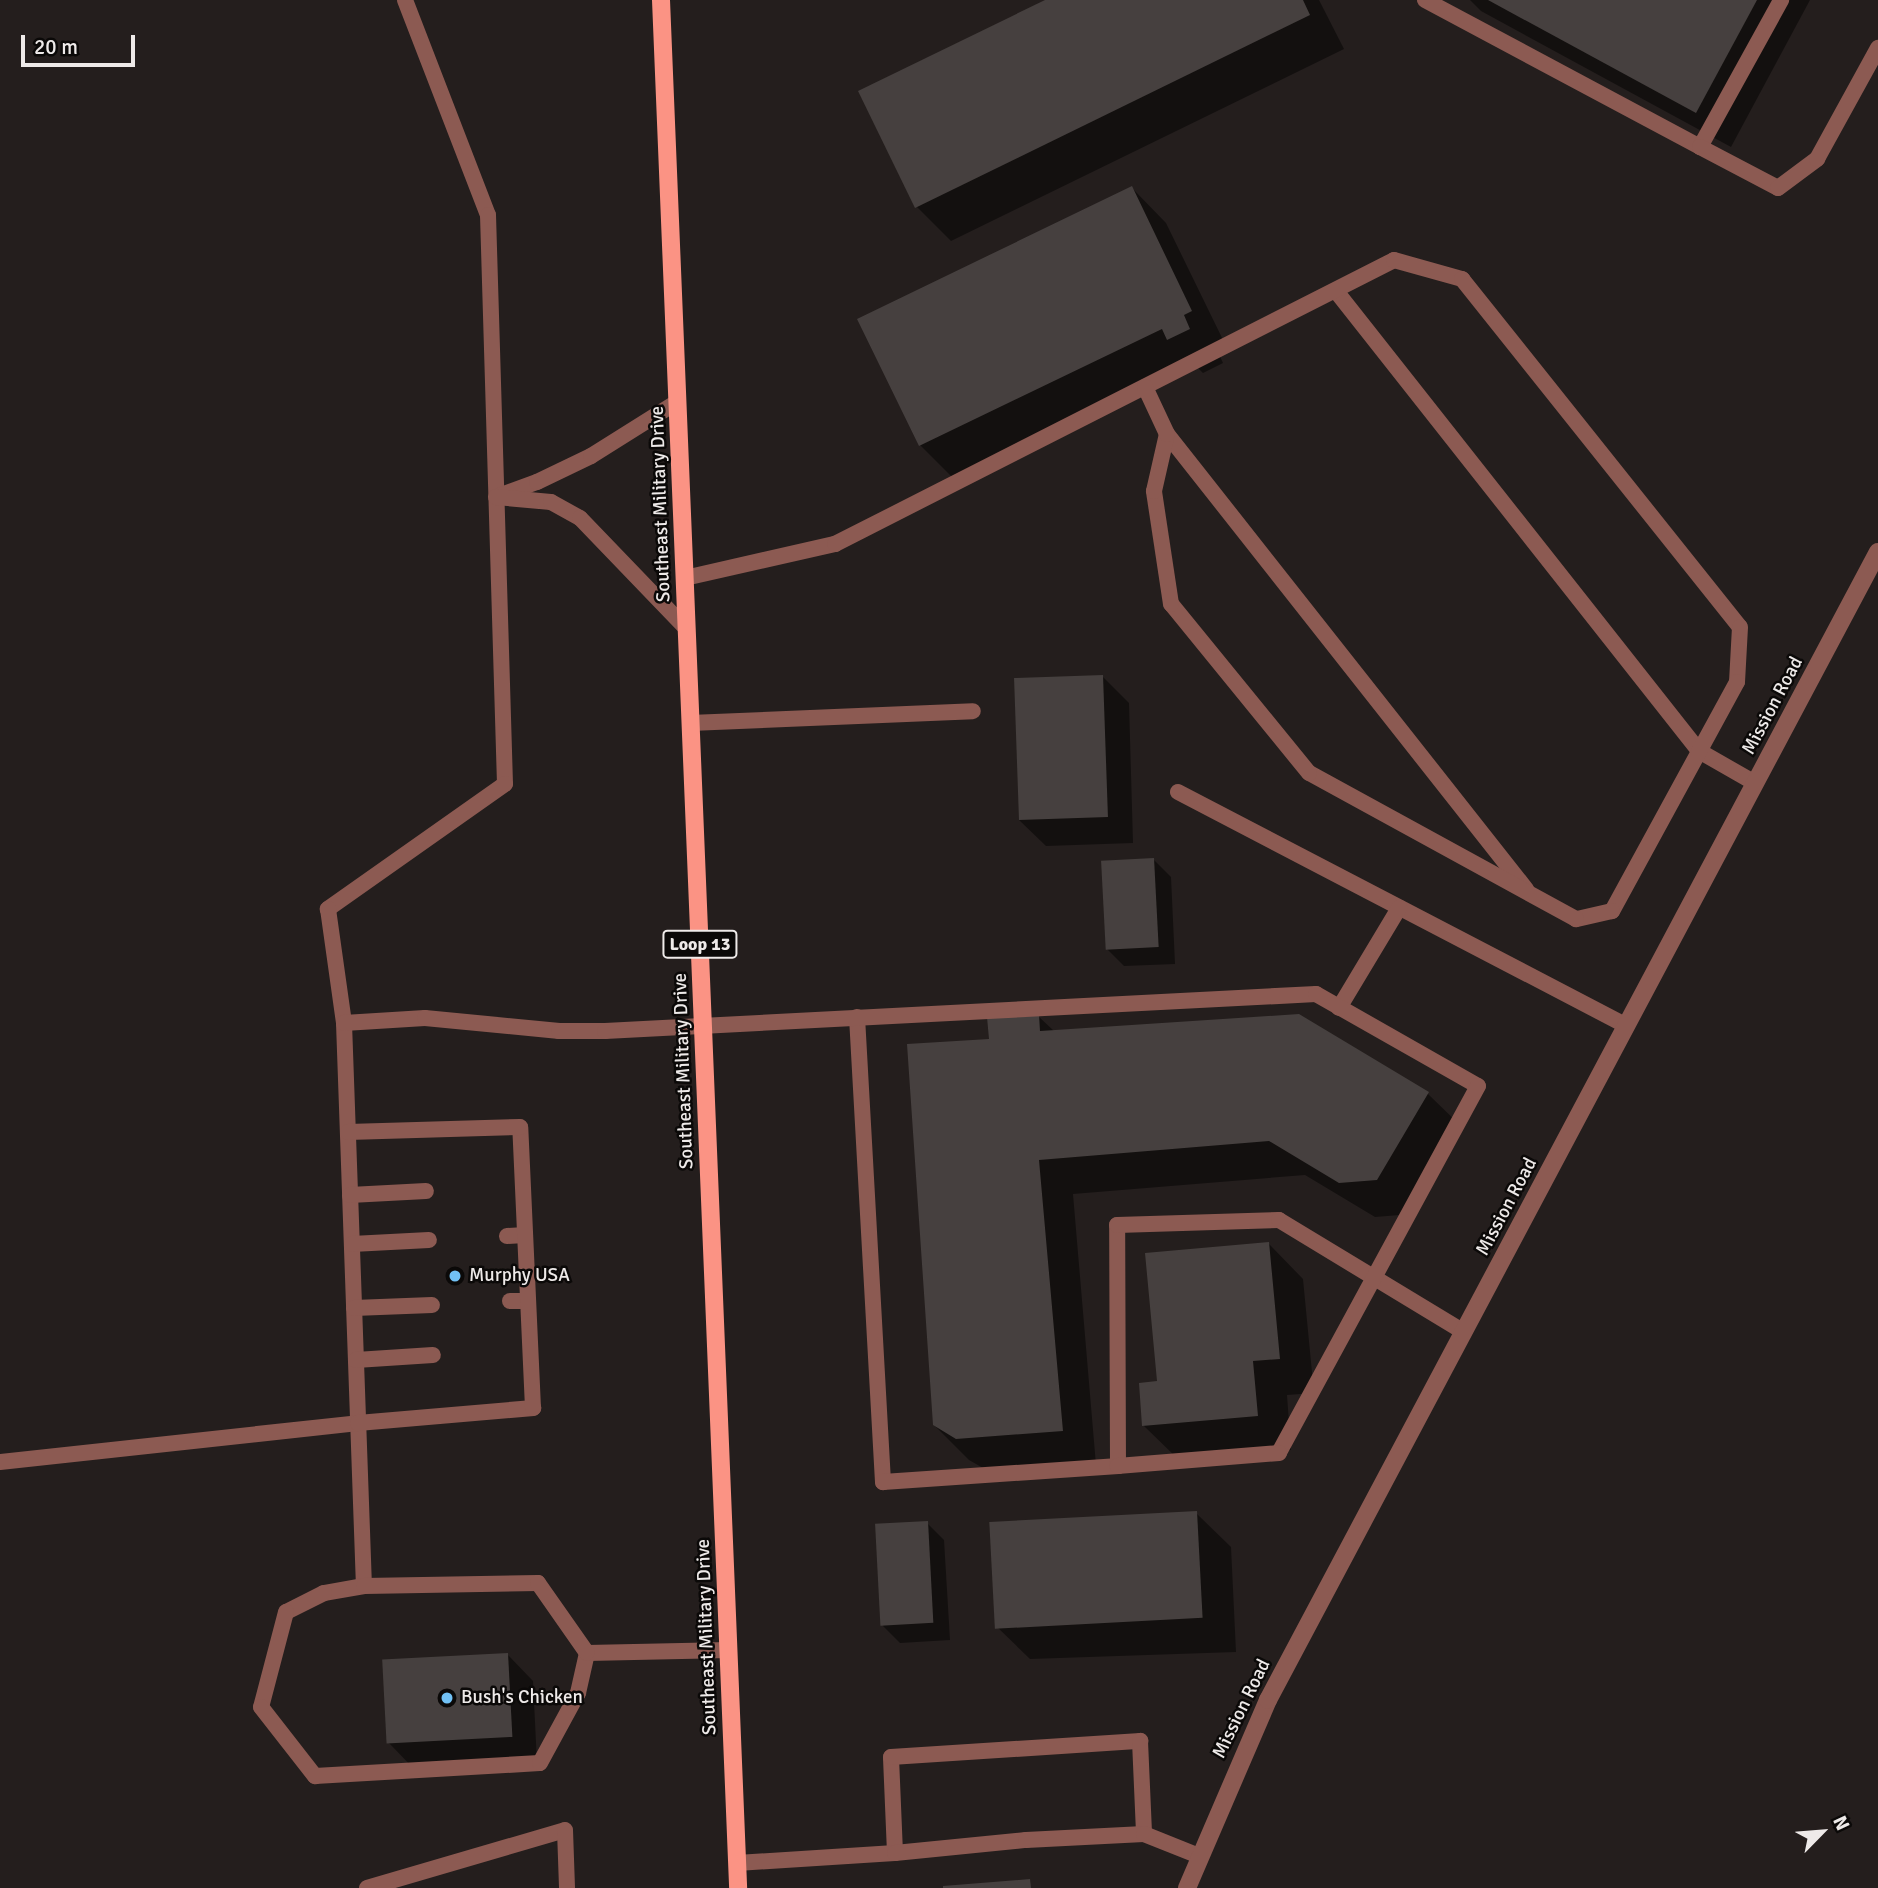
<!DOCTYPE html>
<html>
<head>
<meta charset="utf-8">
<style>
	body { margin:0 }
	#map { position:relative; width:1878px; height:1888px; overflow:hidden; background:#241e1d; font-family:Signika,sans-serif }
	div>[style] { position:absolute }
	.shadow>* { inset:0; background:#0007 }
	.building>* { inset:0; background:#46403f; transform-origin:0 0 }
	.service>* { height:16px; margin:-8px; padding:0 8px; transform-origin:8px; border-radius:8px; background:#8c5a52 }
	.minor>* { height:18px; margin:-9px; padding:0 9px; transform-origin:9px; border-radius:9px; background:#8c5a52 }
	.primary>* { height:18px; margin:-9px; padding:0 9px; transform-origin:9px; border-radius:9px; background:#fb9384 }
	.dots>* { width:19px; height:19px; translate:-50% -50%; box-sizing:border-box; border:4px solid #0b0908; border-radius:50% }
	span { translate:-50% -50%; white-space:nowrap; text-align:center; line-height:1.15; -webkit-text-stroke:5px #0b0908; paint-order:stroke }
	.shield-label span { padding:2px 5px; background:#0b0908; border:2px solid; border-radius:5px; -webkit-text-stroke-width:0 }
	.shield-label { font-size:18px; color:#eeeae9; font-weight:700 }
	.street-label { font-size:19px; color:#eeeae9 }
	.poi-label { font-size:19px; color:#eeeae9 }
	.left { translate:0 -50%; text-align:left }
	.north { position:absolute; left:1787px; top:1797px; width:70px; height:70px; -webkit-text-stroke:5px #0b0908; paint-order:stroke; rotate:65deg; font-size:19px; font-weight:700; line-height:28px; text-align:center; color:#eeeae9 }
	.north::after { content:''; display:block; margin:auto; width:24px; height:32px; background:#eeeae9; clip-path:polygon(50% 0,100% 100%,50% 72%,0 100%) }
	.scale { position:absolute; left:21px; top:35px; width:114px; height:32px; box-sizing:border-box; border:4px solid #eeeae9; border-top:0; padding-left:9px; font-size:21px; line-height:24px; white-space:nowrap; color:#eeeae9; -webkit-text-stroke:5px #0b0908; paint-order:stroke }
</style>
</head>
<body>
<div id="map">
	<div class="shadow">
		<i style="clip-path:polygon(1049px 0,1319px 0,1344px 49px,951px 241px,916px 206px)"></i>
		<i style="clip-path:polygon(1470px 0,1810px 0,1731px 147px,1481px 11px)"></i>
		<i style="clip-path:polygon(1132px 188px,1166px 223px,1226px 346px,1217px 350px,1223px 363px,1203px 373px,1194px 364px,955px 480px,920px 445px,860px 320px)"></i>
		<i style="clip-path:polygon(1103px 677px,1129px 703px,1133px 843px,1046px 846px,1019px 820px)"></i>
		<i style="clip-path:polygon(1154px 860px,1171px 877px,1175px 964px,1124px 966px,1107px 949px)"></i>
		<i style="clip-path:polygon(1038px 1016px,1054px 1031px,1298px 1016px,1428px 1094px,1463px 1128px,1412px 1214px,1375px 1217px,1305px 1175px,1073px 1194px,1096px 1465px,992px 1473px,969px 1460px,934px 1425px,991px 1040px)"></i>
		<i style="clip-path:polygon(1269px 1244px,1303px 1279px,1314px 1393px,1287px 1395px,1291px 1450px,1179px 1460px,1144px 1426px,1159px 1383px)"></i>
		<i style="clip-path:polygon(1196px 1513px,1231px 1547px,1236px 1652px,1030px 1659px,995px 1625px)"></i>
		<i style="clip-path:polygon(927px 1523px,944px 1540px,950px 1640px,900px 1643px,883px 1626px)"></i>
		<i style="clip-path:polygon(507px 1654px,533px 1681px,537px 1763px,415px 1770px,389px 1743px)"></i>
	</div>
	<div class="building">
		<i style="clip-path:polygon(1045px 0,1303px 0,1310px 15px,915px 208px,858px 91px)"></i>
		<i style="clip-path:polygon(1488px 0,1757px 0,1696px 113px)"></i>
		<i style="clip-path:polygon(1132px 186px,1192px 311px,1184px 315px,1190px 329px,1167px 340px,1162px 329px,919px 446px,857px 319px)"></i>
		<i style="left:1103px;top:675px;width:142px;height:89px;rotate:88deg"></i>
		<i style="left:1154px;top:858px;width:89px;height:53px;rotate:87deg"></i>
		<i style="clip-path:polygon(1039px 1014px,1040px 1031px,1299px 1014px,1429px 1092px,1377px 1180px,1339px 1183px,1269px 1141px,1039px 1160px,1063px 1431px,956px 1439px,933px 1425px,907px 1044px,989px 1039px,987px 1017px)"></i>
		<i style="clip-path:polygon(1269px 1242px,1280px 1359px,1253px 1361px,1258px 1416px,1142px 1426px,1139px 1383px,1157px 1381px,1145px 1253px)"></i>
		<i style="left:1197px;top:1511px;width:107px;height:208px;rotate:87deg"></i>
		<i style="left:928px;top:1521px;width:102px;height:53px;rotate:87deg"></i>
		<i style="left:508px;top:1653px;width:84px;height:126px;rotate:87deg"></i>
		<i style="clip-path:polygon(1030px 1879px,1031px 1888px,943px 1888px,943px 1886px)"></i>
	</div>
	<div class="service">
		<i style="left:405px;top:0;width:230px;rotate:68.9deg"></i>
		<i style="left:488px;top:215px;width:569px;rotate:88.29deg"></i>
		<i style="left:505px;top:784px;width:217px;rotate:144.8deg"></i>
		<i style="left:328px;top:909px;width:115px;rotate:82deg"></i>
		<i style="left:344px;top:1023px;width:563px;rotate:87.97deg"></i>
		<i style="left:364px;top:1586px;width:41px;rotate:170.1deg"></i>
		<i style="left:324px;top:1593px;width:42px;rotate:153.4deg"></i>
		<i style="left:286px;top:1612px;width:98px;rotate:104.7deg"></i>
		<i style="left:261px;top:1707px;width:88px;rotate:52deg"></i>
		<i style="left:315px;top:1776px;width:225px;rotate:-3.3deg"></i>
		<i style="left:540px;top:1763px;width:80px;rotate:-61.5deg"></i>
		<i style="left:578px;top:1693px;width:41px;rotate:-77.3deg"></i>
		<i style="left:587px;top:1653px;width:142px;rotate:-1.2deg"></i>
		<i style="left:1425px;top:0;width:312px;rotate:28.1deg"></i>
		<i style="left:1700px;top:147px;width:168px;rotate:-61.1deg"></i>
		<i style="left:1700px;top:147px;width:88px;rotate:27.7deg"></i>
		<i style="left:1778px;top:188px;width:49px;rotate:-36.6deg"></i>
		<i style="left:1817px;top:159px;width:127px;rotate:-61.2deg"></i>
		<i style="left:1336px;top:291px;width:586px;rotate:51.72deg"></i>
		<i style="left:1699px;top:751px;width:64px;rotate:29.7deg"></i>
		<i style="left:1167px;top:434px;width:580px;rotate:51.73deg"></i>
		<i style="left:501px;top:495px;width:38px;rotate:-20deg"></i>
		<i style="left:537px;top:482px;width:60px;rotate:-25.7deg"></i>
		<i style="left:591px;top:456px;width:102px;rotate:-32.1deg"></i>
		<i style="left:496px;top:497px;width:55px;rotate:5.2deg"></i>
		<i style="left:551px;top:502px;width:33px;rotate:29deg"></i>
		<i style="left:580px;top:518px;width:154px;rotate:46.1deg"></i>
		<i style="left:685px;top:578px;width:154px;rotate:-12.8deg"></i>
		<i style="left:835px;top:544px;width:627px;rotate:-26.93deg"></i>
		<i style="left:1394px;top:260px;width:71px;rotate:15.6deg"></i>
		<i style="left:1462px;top:279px;width:445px;rotate:51.4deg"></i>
		<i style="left:1740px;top:627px;width:55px;rotate:93.1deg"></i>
		<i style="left:1737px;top:682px;width:261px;rotate:118.6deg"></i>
		<i style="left:1612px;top:911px;width:37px;rotate:167deg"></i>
		<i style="left:1576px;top:919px;width:304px;rotate:-151.3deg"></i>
		<i style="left:1309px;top:773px;width:218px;rotate:-129.2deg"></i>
		<i style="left:1171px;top:604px;width:114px;rotate:-98.6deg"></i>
		<i style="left:1154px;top:491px;width:58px;rotate:-77.2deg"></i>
		<i style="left:1167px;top:434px;width:52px;rotate:-115.1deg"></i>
		<i style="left:690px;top:723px;width:283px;rotate:-2.4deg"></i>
		<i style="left:1178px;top:792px;width:506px;rotate:27.53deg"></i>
		<i style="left:1339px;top:1008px;width:117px;rotate:-59deg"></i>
		<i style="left:857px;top:1017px;width:466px;rotate:86.8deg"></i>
		<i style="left:883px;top:1482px;width:236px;rotate:-3.9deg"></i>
		<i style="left:1118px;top:1466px;width:241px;rotate:-90.2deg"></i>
		<i style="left:1117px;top:1225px;width:162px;rotate:-1.8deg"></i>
		<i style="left:1279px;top:1220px;width:216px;rotate:31.2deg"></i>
		<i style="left:344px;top:1023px;width:81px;rotate:-3.5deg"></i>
		<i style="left:425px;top:1018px;width:135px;rotate:5.5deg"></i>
		<i style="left:559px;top:1031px;width:46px"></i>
		<i style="left:605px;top:1031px;width:712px;rotate:-2.98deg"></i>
		<i style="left:1316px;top:994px;width:186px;rotate:29.6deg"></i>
		<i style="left:1478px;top:1086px;width:417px;rotate:118.5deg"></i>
		<i style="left:1279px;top:1453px;width:162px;rotate:175.4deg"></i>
		<i style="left:350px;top:1195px;width:76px;rotate:-3deg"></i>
		<i style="left:507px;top:1236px;width:18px;rotate:-3deg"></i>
		<i style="left:352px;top:1244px;width:77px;rotate:-3deg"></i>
		<i style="left:510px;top:1301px;width:18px"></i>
		<i style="left:354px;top:1308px;width:78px;rotate:-2.2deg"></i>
		<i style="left:356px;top:1360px;width:77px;rotate:-3.7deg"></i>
		<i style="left:0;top:1462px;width:360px;rotate:-6.2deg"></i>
		<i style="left:358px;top:1423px;width:176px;rotate:-4.9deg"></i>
		<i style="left:533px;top:1408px;width:281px;rotate:-92.6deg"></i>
		<i style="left:520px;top:1127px;width:172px;rotate:178.3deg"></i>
		<i style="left:364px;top:1586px;width:174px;rotate:-1deg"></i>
		<i style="left:538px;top:1583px;width:85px;rotate:55deg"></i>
		<i style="left:895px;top:1853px;width:96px;rotate:-92.4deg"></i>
		<i style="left:891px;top:1757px;width:250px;rotate:-3.7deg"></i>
		<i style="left:1140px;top:1741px;width:93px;rotate:87.5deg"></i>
		<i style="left:737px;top:1863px;width:158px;rotate:-3.6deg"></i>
		<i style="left:895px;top:1853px;width:132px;rotate:-5.7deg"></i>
		<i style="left:1026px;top:1840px;width:118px;rotate:-2.9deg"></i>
		<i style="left:1144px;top:1834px;width:59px;rotate:21.8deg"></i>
		<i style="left:367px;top:1888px;width:206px;rotate:-16.3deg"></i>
		<i style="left:565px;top:1830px;width:58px;rotate:88deg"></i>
	</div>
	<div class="minor">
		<i style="left:1187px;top:1888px;width:205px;rotate:-66.7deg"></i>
		<i style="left:1268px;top:1700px;width:1300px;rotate:-62.02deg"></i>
	</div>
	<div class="primary">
		<i style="left:661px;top:0;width:1890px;rotate:87.66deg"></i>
	</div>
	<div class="dots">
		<i style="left:455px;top:1276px;background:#72c1f5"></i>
		<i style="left:447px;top:1698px;background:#72c1f5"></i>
	</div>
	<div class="shield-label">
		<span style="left:700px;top:944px">Loop 13</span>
	</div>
	<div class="street-label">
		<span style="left:661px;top:504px;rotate:-92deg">Southeast Military Drive</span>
		<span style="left:1773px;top:706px;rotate:-62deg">Mission Road</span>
		<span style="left:684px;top:1071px;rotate:-92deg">Southeast Military Drive</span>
		<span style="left:1507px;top:1207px;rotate:-62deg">Mission Road</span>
		<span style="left:707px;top:1637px;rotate:-92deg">Southeast Military Drive</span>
		<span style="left:1242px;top:1709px;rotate:-64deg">Mission Road</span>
	</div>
	<div class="poi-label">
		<span class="left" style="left:469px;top:1276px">Murphy USA</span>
		<span class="left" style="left:461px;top:1698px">Bush's Chicken</span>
	</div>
	<div class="north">N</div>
	<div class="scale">20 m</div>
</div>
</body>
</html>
